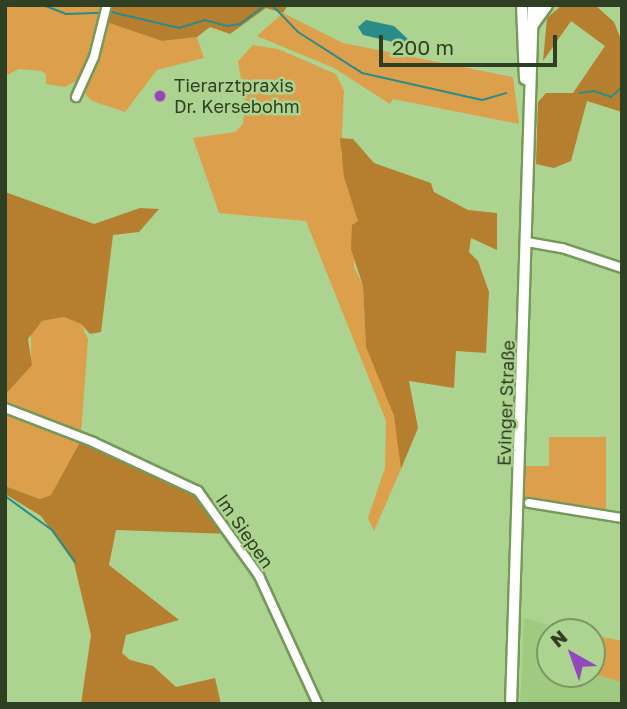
<!DOCTYPE html>
<html>
<head>
<meta charset="utf-8">
<style>
	body { margin:0 }
	#map { position:relative; width:627px; height:709px; overflow:hidden; background:#add390; font-family:"Golos Text",sans-serif }
	div>[style] { position:absolute }
	.built>* { inset:0; background:#a1ca81 }
	.green>* { inset:0; background:#dc9f4c }
	.forest>* { inset:0; background:#b67f2f }
	.water>* { inset:0; background:#2b8b89 }
	.stream>* { height:2px; margin:-1px; padding:0 1px; transform-origin:1px; border-radius:1px; background:#2b8b89 }
	.roads { filter:drop-shadow(2px 0 #759959) drop-shadow(-2px 0 #759959) drop-shadow(0 2px #759959) drop-shadow(0 -2px #759959) }
	.minor>* { height:8px; margin:-4px; padding:0 4px; transform-origin:4px; border-radius:4px; background:#fff }
	.major>* { height:10px; margin:-5px; padding:0 5px; transform-origin:5px; border-radius:5px; background:#fff }
	.highway>* { height:12px; margin:-6px; padding:0 6px; transform-origin:6px; border-radius:6px; background:#fff }
	.dots>* { width:19px; height:19px; translate:-50% -50%; box-sizing:border-box; border:4px solid #add390; border-radius:50% }
	span { translate:-50% -50%; white-space:nowrap; text-align:center; line-height:1.15; -webkit-text-stroke:5px #add390; paint-order:stroke }
	.poi-label { font-size:18px; color:#2f3f23 }
	.left { translate:0 -50%; text-align:left }
	.street-label { font-size:18px; color:#2f3f23 }
	.frame { position:absolute; inset:0; border:7px solid #2f3f23; pointer-events:none }
	.north { position:absolute; left:536px; top:618px; width:70px; height:70px; box-sizing:border-box; background:#add390; border:2px solid #7b9864; border-radius:50%; rotate:320deg; font-size:19px; font-weight:700; line-height:28px; text-align:center; color:#2f3f23 }
	.north::after { content:''; display:block; margin:auto; width:24px; height:32px; background:#9449bb; clip-path:polygon(50% 0,100% 100%,50% 72%,0 100%) }
	.scale { position:absolute; left:379px; top:35px; width:178px; height:32px; box-sizing:border-box; border:4px solid #2f3f23; border-top:0; padding-left:9px; font-size:21px; line-height:24px; white-space:nowrap; color:#2f3f23; -webkit-text-stroke:5px #add390; paint-order:stroke }
</style>
</head>
<body>
<div id="map">
	<div class="built">
		<i style="clip-path:polygon(524px 618px,553px 626px,550px 674px,592px 674px,592px 670px,622px 682px,622px 704px,520px 704px)"></i>
	</div>
	<div class="green">
		<i style="clip-path:polygon(5px 5px,104px 5px,85px 76px,65px 87px,46px 84px,46px 74px,41px 71px,19px 69px,5px 76px)"></i>
		<i style="clip-path:polygon(283px 13px,343px 43px,513px 77px,519px 124px,393px 99px,390px 104px,334px 68px,257px 36px)"></i>
		<i style="clip-path:polygon(109px 23px,162px 41px,197px 37px,204px 58px,157px 70px,125px 112px,92px 101px,85px 94px)"></i>
		<i style="clip-path:polygon(253px 45px,278px 49px,336px 74px,344px 91px,341px 154px,358px 221px,354px 267px,363px 286px,366px 347px,388px 397px,399px 435px,401px 469px,374px 531px,368px 518px,385px 468px,386px 421px,306px 221px,219px 213px,193px 138px,235px 132px,243px 124px,245px 104px,238px 61px)"></i>
		<i style="clip-path:polygon(64px 317px,81px 324px,88px 339px,81px 434px,5px 406px,5px 395px,31px 365px,31px 332px,42px 321px)"></i>
		<i style="clip-path:polygon(5px 414px,81px 440px,51px 495px,40px 499px,5px 486px)"></i>
		<i style="clip-path:polygon(549px 437px,606px 437px,606px 515px,520px 503px,520px 466px,549px 466px)"></i>
		<i style="clip-path:polygon(592px 635px,622px 641px,622px 682px,594px 674px)"></i>
	</div>
	<div class="forest">
		<i style="clip-path:polygon(110px 5px,288px 5px,283px 13px,266px 8px,230px 34px,210px 27px,197px 37px,162px 41px,109px 23px)"></i>
		<i style="clip-path:polygon(562px 5px,595px 5px,614px 22px,622px 42px,622px 112px,587px 101px,571px 161px,554px 168px,536px 164px,538px 102px,546px 93px,573px 93px,605px 46px,571px 21px,543px 61px,547px 18px)"></i>
		<i style="clip-path:polygon(340px 138px,353px 139px,374px 163px,431px 183px,434px 192px,468px 210px,497px 213px,497px 250px,471px 238px,469px 252px,478px 261px,489px 292px,486px 353px,456px 351px,454px 388px,409px 381px,418px 428px,401px 469px,394px 416px,366px 347px,363px 286px,351px 249px,352px 225px,358px 221px,344px 177px)"></i>
		<i style="clip-path:polygon(5px 192px,94px 224px,140px 208px,159px 209px,139px 232px,113px 235px,101px 332px,90px 334px,81px 324px,64px 317px,42px 321px,28px 339px,32px 365px,5px 395px)"></i>
		<i style="clip-path:polygon(81px 440px,189px 487px,230px 534px,116px 530px,109px 565px,179px 620px,126px 635px,122px 653px,130px 660px,153px 666px,176px 687px,215px 678px,221px 704px,81px 704px,91px 635px,74px 563px,41px 516px,5px 494px,5px 486px,40px 499px,51px 495px)"></i>
	</div>
	<div class="water">
		<i style="clip-path:polygon(366px 20px,394px 26px,411px 42px,406px 45px,363px 35px,358px 27px)"></i>
	</div>
	<div class="stream">
		<i style="left:43px;top:5px;width:25px;rotate:21deg"></i>
		<i style="left:66px;top:14px;width:36px;rotate:-2deg"></i>
		<i style="left:272px;top:5px;width:37px;rotate:46deg"></i>
		<i style="left:298px;top:32px;width:76px;rotate:32.6deg"></i>
		<i style="left:362px;top:73px;width:123px;rotate:12.7deg"></i>
		<i style="left:482px;top:100px;width:25px;rotate:-16deg"></i>
		<i style="left:107px;top:11px;width:74px;rotate:13.3deg"></i>
		<i style="left:179px;top:28px;width:27px;rotate:-17deg"></i>
		<i style="left:205px;top:20px;width:23px;rotate:15deg"></i>
		<i style="left:227px;top:26px;width:13px;rotate:-9deg"></i>
		<i style="left:240px;top:24px;width:31px;rotate:-37deg"></i>
		<i style="left:580px;top:93px;width:14px;rotate:-8deg"></i>
		<i style="left:594px;top:91px;width:18px;rotate:19deg"></i>
		<i style="left:611px;top:97px;width:15px;rotate:-42deg"></i>
		<i style="left:5px;top:496px;width:58px;rotate:35.9deg"></i>
		<i style="left:52px;top:530px;width:39px;rotate:54deg"></i>
	</div>
	<div class="roads">
		<div class="minor">
			<i style="left:76px;top:97px;width:44px;rotate:-65.8deg"></i>
			<i style="left:94px;top:57px;width:54px;rotate:-76deg"></i>
			<i style="left:527px;top:242px;width:36px;rotate:10deg"></i>
			<i style="left:562px;top:248px;width:63px;rotate:18.4deg"></i>
			<i style="left:5px;top:408px;width:94px;rotate:21.1deg"></i>
			<i style="left:93px;top:442px;width:116px;rotate:25deg"></i>
			<i style="left:198px;top:491px;width:105px;rotate:54.3deg"></i>
			<i style="left:259px;top:576px;width:141px;rotate:65.3deg"></i>
			<i style="left:529px;top:503px;width:94px;rotate:9.2deg"></i>
		</div>
		<div class="major">
			<i style="left:522px;top:5px;width:74px;rotate:87.7deg"></i>
			<i style="left:511px;top:704px;width:699px;rotate:-88.2deg"></i>
		</div>
		<div class="highway">
			<i style="left:533px;top:23px;width:22px;rotate:-54deg"></i>
		</div>
	</div>
	<div class="dots">
		<i style="left:160px;top:96px;background:#9449bb"></i>
	</div>
	<div class="poi-label">
		<span class="left" style="left:174px;top:96px">Tierarztpraxis<br>Dr. Kersebohm</span>
	</div>
	<div class="street-label">
		<span style="left:506px;top:403px;rotate:-88deg">Evinger Straße</span>
		<span style="left:245px;top:531px;rotate:55deg">Im Siepen</span>
	</div>
	<div class="frame"></div>
	<div class="north">N</div>
	<div class="scale">200 m</div>
</div>
</body>
</html>
